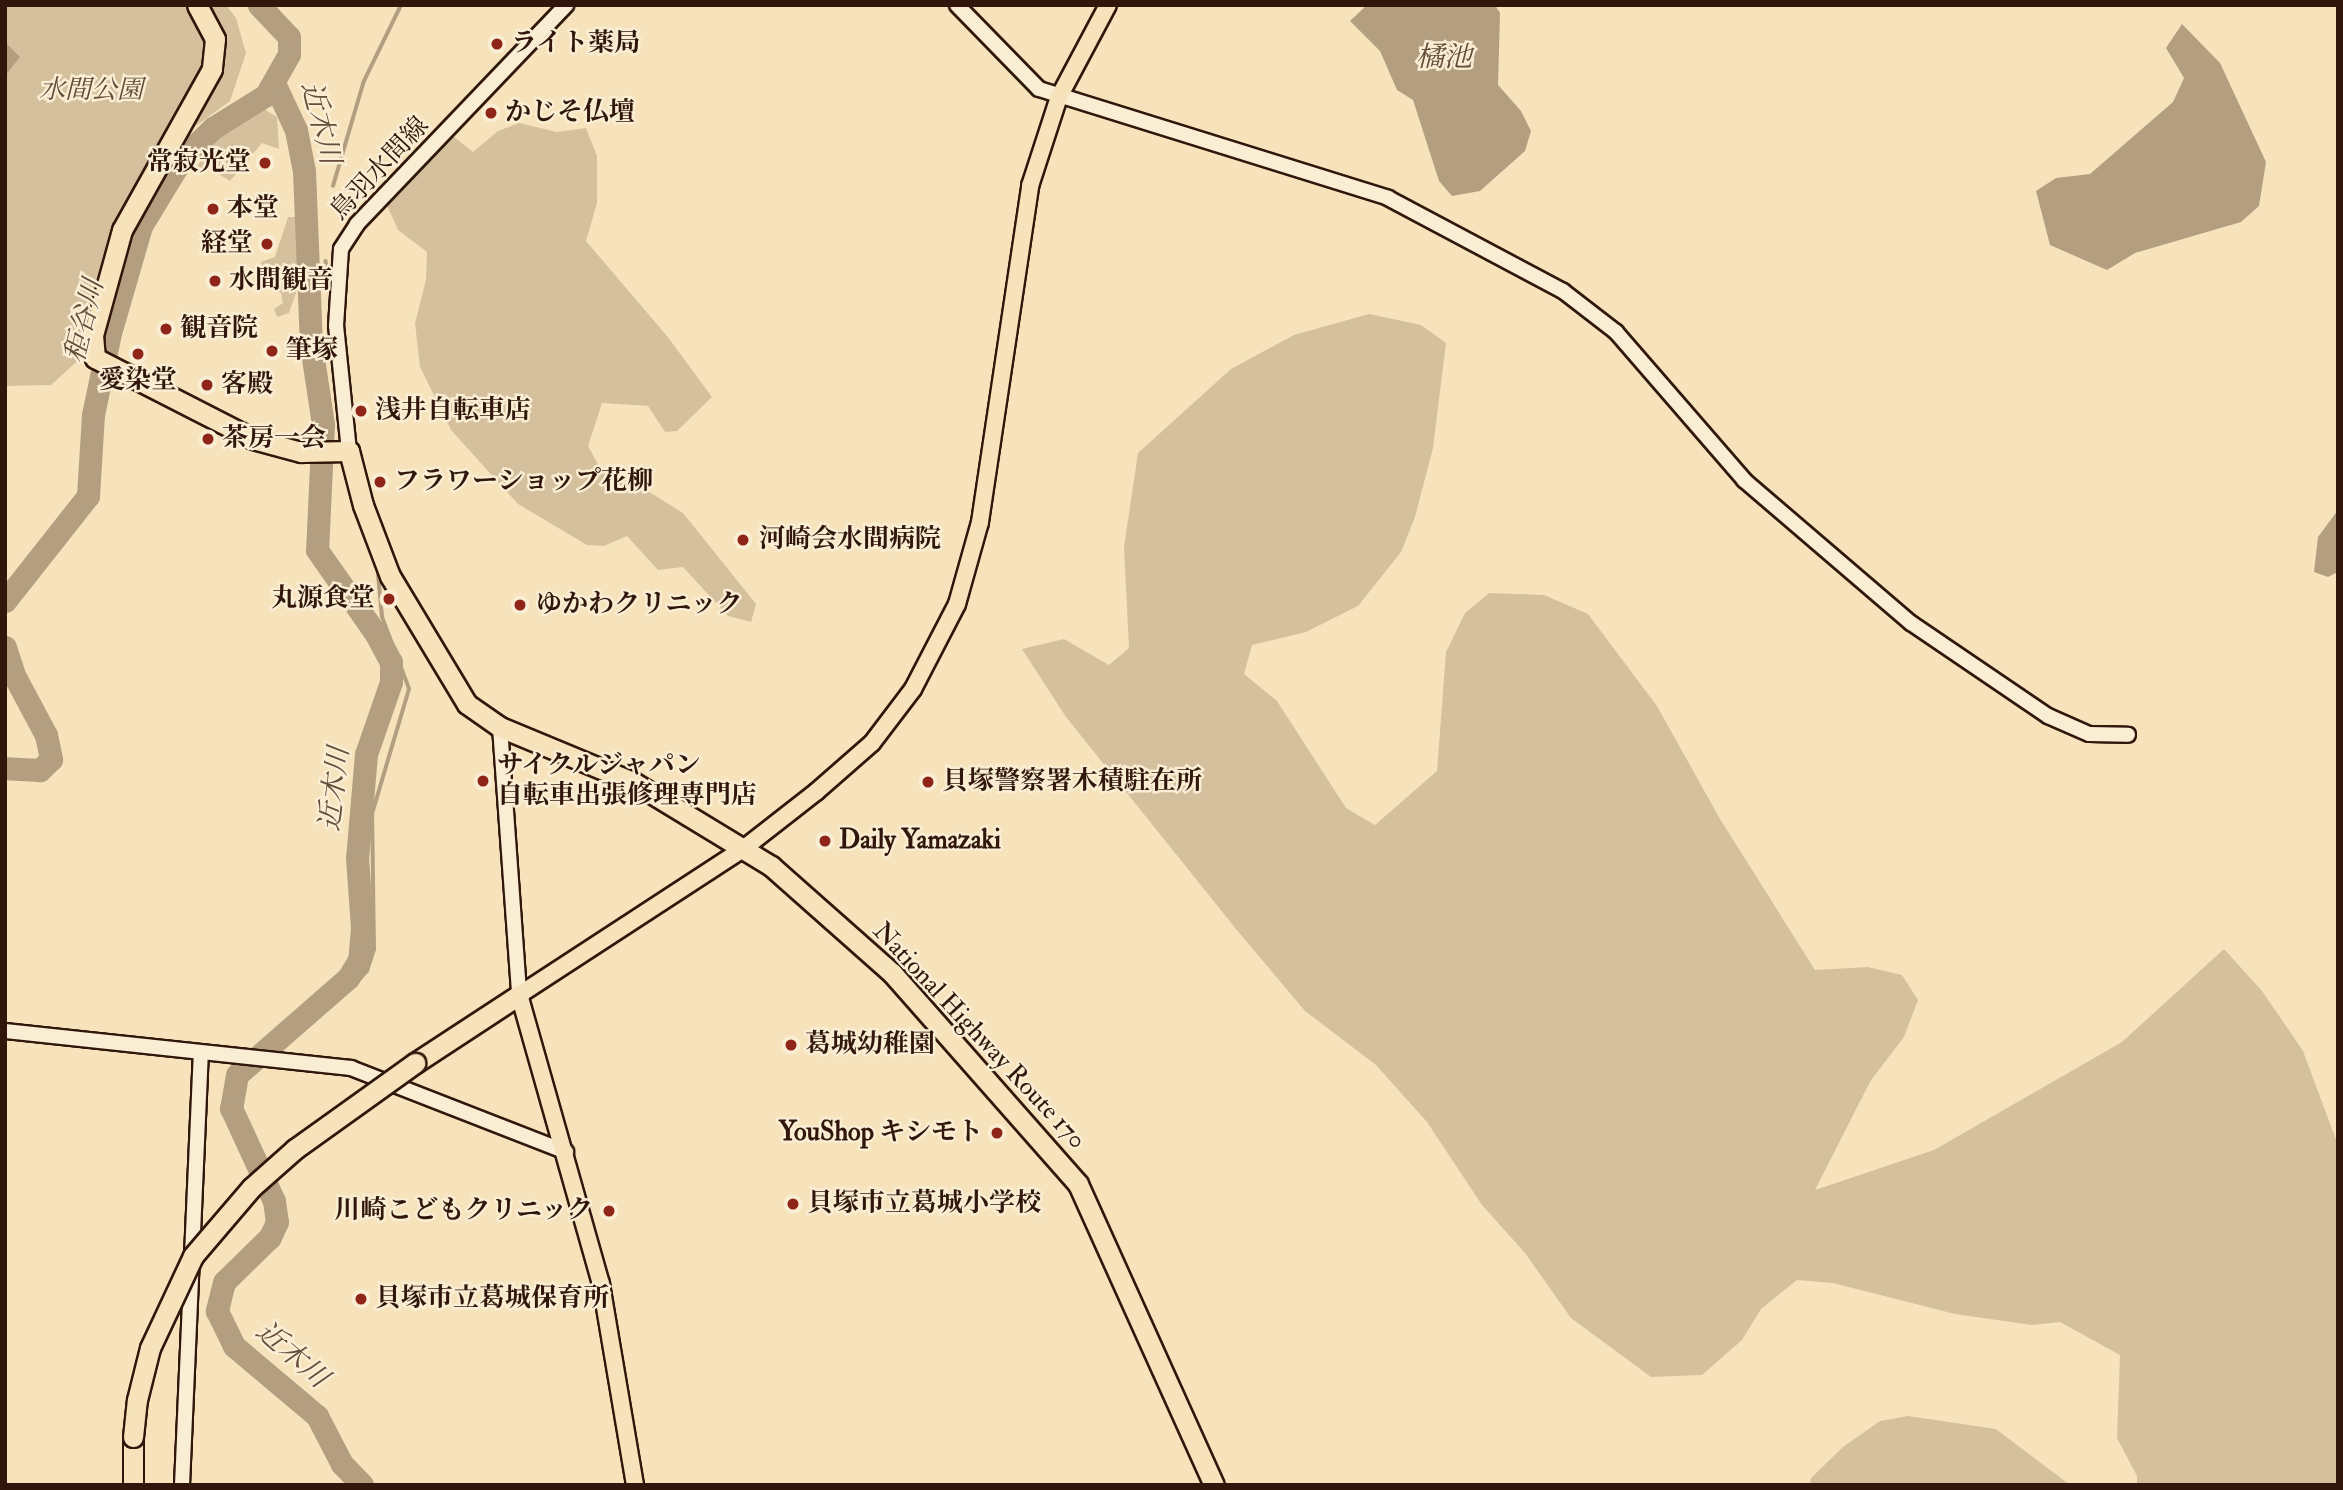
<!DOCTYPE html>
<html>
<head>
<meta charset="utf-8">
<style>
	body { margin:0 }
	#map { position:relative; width:2343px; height:1490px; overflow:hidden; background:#f6e3bc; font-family:"IM FELL Double Pica","Noto Serif JP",serif }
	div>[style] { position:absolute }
	.green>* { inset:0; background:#d5c09e }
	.water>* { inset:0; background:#b39e80 }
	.stream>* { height:3.5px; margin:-1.75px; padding:0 1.75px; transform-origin:1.75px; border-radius:1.75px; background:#b39e80 }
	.river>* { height:23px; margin:-11.5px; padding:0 11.5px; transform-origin:11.5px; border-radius:11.5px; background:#b39e80 }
	.roads { filter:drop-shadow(2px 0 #31170b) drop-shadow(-2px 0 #31170b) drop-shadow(0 2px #31170b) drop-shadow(0 -2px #31170b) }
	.secondary>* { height:14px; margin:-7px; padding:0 7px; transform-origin:7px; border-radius:7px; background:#f9edd3 }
	.primary>* { height:16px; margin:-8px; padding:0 8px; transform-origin:8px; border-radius:8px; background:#f6e3bc }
	.highway>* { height:19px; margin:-9.5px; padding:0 9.5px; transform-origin:9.5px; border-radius:9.5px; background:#f6e3bc }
	.bridges { filter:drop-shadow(2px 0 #31170b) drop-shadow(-2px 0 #31170b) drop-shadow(0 2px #31170b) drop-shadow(0 -2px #31170b) }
	.highway-bridge>* { height:19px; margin:-9.5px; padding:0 9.5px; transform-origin:9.5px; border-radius:9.5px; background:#f6e3bc }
	.dots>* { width:19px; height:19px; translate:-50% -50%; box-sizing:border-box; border:4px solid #f9edd3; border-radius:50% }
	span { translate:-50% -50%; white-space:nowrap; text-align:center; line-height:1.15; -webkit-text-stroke:5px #f9edd3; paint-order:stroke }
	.poi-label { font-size:26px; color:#31170b; font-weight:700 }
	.left { translate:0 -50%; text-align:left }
	.right { translate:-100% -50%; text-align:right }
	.park-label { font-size:26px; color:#624a37; font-style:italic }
	.street-label { font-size:26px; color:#31170b }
	.water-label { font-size:28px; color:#654d3a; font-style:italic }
	.frame { position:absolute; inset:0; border:7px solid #31170b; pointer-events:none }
</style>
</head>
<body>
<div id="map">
	<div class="green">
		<i style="clip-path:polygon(5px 5px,226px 5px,236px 18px,246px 53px,230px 101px,189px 131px,141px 215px,114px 229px,96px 285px,83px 356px,51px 385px,5px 386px)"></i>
		<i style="clip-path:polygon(264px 109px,277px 117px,279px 149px,262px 143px,230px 181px,209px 168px,193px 174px,216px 134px)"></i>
		<i style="clip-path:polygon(519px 123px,557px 132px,586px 128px,597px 156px,597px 203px,586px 241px,667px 336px,712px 397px,677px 431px,665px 432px,648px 406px,602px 403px,588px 446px,601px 470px,630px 480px,683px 513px,756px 604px,751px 622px,728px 616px,683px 567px,658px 570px,627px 536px,604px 546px,587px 545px,518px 504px,451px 430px,420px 367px,415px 323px,426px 280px,427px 252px,398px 230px,386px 203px,453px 136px,473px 152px,498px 131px)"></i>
		<i style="clip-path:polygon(288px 217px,295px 217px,299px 226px,296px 293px,289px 313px,277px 317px,274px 309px,283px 303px,281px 293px,265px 283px,261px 262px,275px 257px)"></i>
		<i style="clip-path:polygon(1369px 314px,1421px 325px,1446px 343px,1433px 448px,1415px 517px,1401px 552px,1358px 606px,1306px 632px,1252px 645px,1244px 674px,1277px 701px,1346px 808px,1375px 825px,1437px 771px,1446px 652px,1465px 613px,1489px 593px,1544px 595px,1588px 614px,1657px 706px,1720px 819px,1815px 970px,1868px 967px,1902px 975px,1918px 1000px,1904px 1037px,1871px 1080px,1815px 1190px,1934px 1150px,2122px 1042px,2224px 949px,2262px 991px,2303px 1051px,2338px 1145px,2338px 1485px,2137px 1485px,2137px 1476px,2117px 1438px,2120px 1355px,2060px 1322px,2032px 1325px,1955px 1314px,1833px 1283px,1797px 1280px,1761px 1309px,1742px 1340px,1702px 1375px,1651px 1377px,1571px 1318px,1525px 1253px,1482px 1205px,1427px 1122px,1376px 1065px,1305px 1011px,1236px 929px,1066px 717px,1022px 649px,1064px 639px,1109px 665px,1129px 648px,1124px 547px,1138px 453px,1231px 369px,1294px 335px)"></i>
		<i style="clip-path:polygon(1908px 1416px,1996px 1429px,2070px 1485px,1810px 1485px,1811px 1478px,1843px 1447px,1880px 1421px)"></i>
	</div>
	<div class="water">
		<i style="clip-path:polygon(1367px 5px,1495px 5px,1500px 13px,1498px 85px,1521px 111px,1531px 131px,1525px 151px,1480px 191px,1452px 196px,1439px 181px,1413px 100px,1397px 90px,1380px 51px,1350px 21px)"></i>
		<i style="clip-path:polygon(2182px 24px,2220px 63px,2266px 162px,2259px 206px,2241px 222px,2135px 253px,2107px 270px,2050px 245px,2036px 191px,2056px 178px,2090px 174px,2173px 102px,2184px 78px,2166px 48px)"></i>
		<i style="clip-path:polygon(5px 42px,20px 57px,5px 76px)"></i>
		<i style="clip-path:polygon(2338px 510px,2338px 572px,2328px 577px,2314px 572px,2318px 537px)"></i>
	</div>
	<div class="stream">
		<i style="left:333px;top:186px;width:109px;rotate:-73.6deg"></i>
		<i style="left:364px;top:81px;width:85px;rotate:-64deg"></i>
		<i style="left:326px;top:261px;width:17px;rotate:83deg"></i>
		<i style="left:348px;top:978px;width:10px;rotate:24deg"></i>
		<i style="left:357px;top:982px;width:15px;rotate:-48deg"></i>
		<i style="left:367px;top:971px;width:22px;rotate:-72deg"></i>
		<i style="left:374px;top:950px;width:136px;rotate:-90.8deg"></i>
		<i style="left:372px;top:814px;width:130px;rotate:-73.5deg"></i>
		<i style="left:409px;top:689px;width:77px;rotate:-110.6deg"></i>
		<i style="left:382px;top:617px;width:42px;rotate:-95.4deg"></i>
	</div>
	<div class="river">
		<i style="left:275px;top:85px;width:50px;rotate:65deg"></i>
		<i style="left:296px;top:130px;width:42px;rotate:79deg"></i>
		<i style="left:304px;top:171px;width:174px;rotate:87.7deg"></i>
		<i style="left:311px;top:345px;width:80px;rotate:81.4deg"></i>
		<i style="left:323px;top:424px;width:126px;rotate:92.7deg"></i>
		<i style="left:317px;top:550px;width:103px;rotate:54.9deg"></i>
		<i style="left:376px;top:634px;width:32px;rotate:62deg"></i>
		<i style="left:391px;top:662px;width:20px;rotate:90deg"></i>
		<i style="left:391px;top:682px;width:76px;rotate:109.1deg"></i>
		<i style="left:366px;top:754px;width:104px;rotate:94.9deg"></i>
		<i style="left:357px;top:858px;width:70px;rotate:85.9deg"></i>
		<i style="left:362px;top:928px;width:32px;rotate:95deg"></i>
		<i style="left:359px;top:960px;width:21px;rotate:121deg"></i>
		<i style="left:348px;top:978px;width:147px;rotate:138.9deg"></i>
		<i style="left:237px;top:1075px;width:34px;rotate:100deg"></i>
		<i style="left:231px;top:1108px;width:102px;rotate:65.2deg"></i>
		<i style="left:274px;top:1201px;width:21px;rotate:82deg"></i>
		<i style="left:277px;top:1222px;width:17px;rotate:115deg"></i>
		<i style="left:270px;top:1237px;width:64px;rotate:135.6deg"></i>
		<i style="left:224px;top:1282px;width:30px;rotate:104deg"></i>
		<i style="left:217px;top:1311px;width:39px;rotate:64deg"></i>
		<i style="left:234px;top:1346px;width:109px;rotate:40.1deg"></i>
		<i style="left:317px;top:1416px;width:54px;rotate:62.5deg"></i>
		<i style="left:342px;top:1464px;width:29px;rotate:46deg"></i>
		<i style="left:5px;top:601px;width:134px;rotate:-51.7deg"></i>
		<i style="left:88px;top:496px;width:81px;rotate:-86.5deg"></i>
		<i style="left:93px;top:415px;width:84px;rotate:-78.3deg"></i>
		<i style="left:110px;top:333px;width:111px;rotate:-73.8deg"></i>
		<i style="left:141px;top:226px;width:81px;rotate:-58.7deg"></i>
		<i style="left:183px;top:157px;width:42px;rotate:-44deg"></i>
		<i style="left:213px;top:128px;width:62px;rotate:-31.9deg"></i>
		<i style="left:266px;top:95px;width:47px;rotate:-60.7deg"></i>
		<i style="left:289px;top:54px;width:17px;rotate:-90deg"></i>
		<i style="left:289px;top:37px;width:44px;rotate:-133.2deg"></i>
		<i style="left:5px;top:647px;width:32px;rotate:72deg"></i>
		<i style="left:15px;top:677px;width:66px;rotate:61.9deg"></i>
		<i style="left:46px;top:735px;width:25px;rotate:78deg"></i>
		<i style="left:51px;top:759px;width:16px;rotate:135deg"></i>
		<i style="left:40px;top:770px;width:35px;rotate:-177deg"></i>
	</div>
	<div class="roads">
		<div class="secondary">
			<i style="left:957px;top:5px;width:117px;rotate:45.7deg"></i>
			<i style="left:1039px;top:89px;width:366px;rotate:17.3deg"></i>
			<i style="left:1388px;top:198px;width:198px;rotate:28deg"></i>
			<i style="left:1563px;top:291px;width:67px;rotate:37.7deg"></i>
			<i style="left:1616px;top:332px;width:196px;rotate:49.1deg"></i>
			<i style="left:1744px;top:480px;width:220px;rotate:40.6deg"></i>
			<i style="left:1911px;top:623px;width:166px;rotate:34.2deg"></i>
			<i style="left:2048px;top:716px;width:45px;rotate:23.7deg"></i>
			<i style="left:2089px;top:734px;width:39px;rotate:1deg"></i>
			<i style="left:349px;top:451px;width:126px;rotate:-95.9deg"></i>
			<i style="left:336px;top:326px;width:77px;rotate:-86.3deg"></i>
			<i style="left:341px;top:249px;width:30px;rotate:-57deg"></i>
			<i style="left:357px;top:224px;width:303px;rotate:-46.3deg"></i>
			<i style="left:500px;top:727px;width:269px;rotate:85.9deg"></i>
			<i style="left:5px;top:1031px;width:348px;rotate:6.1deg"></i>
			<i style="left:351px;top:1068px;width:231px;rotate:21.3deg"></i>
			<i style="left:182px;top:1485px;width:432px;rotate:-87.5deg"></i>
		</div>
		<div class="primary">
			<i style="left:635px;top:1485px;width:204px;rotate:-99.6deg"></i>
			<i style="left:601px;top:1284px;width:300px;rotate:-105.8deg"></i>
			<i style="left:519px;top:995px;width:267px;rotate:-33.1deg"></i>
			<i style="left:743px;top:849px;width:93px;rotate:-38deg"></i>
			<i style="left:816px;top:792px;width:74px;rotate:-41.2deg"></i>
			<i style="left:872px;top:743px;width:68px;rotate:-52.8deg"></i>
			<i style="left:913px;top:689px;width:96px;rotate:-62.6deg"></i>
			<i style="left:957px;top:604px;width:85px;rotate:-74.3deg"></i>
			<i style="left:980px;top:522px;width:340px;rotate:-81.5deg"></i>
			<i style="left:1030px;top:186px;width:94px;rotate:-72deg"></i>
			<i style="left:1059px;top:97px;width:104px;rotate:-62deg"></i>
		</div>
		<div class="highway">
			<i style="left:197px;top:5px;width:38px;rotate:62deg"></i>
			<i style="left:215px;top:39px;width:30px;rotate:96deg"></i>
			<i style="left:212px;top:69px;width:184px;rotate:119.2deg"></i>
			<i style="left:122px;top:230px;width:109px;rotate:105.4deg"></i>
			<i style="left:93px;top:335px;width:23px;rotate:85deg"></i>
			<i style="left:95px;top:358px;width:178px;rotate:27.1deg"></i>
			<i style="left:253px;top:439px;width:50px;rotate:15.2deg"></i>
			<i style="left:301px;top:452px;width:48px;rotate:-1.2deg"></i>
			<i style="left:349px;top:451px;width:56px;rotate:75.5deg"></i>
			<i style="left:363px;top:505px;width:76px;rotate:69.2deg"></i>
			<i style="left:390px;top:576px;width:149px;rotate:59deg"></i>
			<i style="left:467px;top:704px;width:40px;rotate:34.9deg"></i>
			<i style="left:500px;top:727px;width:144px;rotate:22.5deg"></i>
			<i style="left:633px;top:782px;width:162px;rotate:31.3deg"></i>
			<i style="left:771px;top:866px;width:162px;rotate:41.5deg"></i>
			<i style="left:892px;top:973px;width:281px;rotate:48.6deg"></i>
			<i style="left:1078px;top:1184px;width:330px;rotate:65.7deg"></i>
			<i style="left:415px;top:1063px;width:124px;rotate:-33.2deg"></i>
			<i style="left:133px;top:1485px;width:48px;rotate:-90deg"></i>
		</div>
	</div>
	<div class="bridges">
		<div class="highway-bridge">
			<i style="left:133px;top:1437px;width:37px;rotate:-84deg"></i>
			<i style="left:137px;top:1400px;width:54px;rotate:-76deg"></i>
			<i style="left:150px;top:1348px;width:102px;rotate:-64.9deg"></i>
			<i style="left:193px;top:1256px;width:89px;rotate:-49.5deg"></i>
			<i style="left:251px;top:1188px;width:59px;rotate:-41.6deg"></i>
			<i style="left:295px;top:1149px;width:148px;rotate:-35.6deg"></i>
		</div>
	</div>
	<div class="dots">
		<i style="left:497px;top:44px;background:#8f2418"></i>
		<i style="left:491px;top:113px;background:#8f2418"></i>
		<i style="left:265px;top:163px;background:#8f2418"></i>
		<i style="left:213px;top:209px;background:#8f2418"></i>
		<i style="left:267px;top:244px;background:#8f2418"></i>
		<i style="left:215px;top:281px;background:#8f2418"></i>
		<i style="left:166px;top:329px;background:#8f2418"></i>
		<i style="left:272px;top:351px;background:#8f2418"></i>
		<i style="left:138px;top:354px;background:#8f2418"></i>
		<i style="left:207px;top:385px;background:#8f2418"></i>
		<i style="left:361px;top:411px;background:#8f2418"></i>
		<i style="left:208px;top:439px;background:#8f2418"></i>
		<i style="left:380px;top:482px;background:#8f2418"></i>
		<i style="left:743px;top:540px;background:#8f2418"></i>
		<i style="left:389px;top:599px;background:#8f2418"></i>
		<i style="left:520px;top:605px;background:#8f2418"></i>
		<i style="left:483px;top:781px;background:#8f2418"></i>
		<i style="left:928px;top:782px;background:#8f2418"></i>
		<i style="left:825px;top:841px;background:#8f2418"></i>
		<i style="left:791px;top:1045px;background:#8f2418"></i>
		<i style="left:997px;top:1133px;background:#8f2418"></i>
		<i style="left:793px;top:1204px;background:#8f2418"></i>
		<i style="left:609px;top:1211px;background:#8f2418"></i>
		<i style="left:361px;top:1299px;background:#8f2418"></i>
	</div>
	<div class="poi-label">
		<span class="left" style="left:511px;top:44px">ライト薬局</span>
		<span class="left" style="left:505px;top:113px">かじそ仏壇</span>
		<span class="right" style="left:251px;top:163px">常寂光堂</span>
		<span class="left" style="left:227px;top:209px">本堂</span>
		<span class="right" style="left:253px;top:244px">経堂</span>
		<span class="left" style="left:229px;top:281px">水間観音</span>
		<span class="left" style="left:180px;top:329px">観音院</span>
		<span class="left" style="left:286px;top:351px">筆塚</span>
		<span style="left:138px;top:381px">愛染堂</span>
		<span class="left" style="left:221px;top:385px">客殿</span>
		<span class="left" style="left:375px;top:411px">浅井自転車店</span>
		<span class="left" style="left:222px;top:439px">茶房一会</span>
		<span class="left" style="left:394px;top:482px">フラワーショップ花柳</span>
		<span class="left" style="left:759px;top:540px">河崎会水間病院</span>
		<span class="right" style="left:375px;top:599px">丸源食堂</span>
		<span class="left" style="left:536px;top:605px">ゆかわクリニック</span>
		<span class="left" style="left:497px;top:781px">サイクルジャパン<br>自転車出張修理専門店</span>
		<span class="left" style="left:942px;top:782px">貝塚警察署木積駐在所</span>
		<span class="left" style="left:839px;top:841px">Daily Yamazaki</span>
		<span class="left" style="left:805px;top:1045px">葛城幼稚園</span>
		<span class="right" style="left:983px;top:1133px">YouShop キシモト</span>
		<span class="left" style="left:807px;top:1204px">貝塚市立葛城小学校</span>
		<span class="right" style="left:593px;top:1211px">川崎こどもクリニック</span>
		<span class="left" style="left:375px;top:1299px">貝塚市立葛城保育所</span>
	</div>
	<div class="park-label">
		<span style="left:91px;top:91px">水間公園</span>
	</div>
	<div class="street-label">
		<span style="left:380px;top:169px;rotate:-47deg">鳥羽水間線</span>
		<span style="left:979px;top:1036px;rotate:47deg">National Highway Route 170</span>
	</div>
	<div class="water-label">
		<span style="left:1444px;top:58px">橘池</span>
		<span style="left:320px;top:123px;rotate:76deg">近木川</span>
		<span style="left:85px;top:321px;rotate:-76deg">秬谷川</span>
		<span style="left:335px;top:789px;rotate:-83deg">近木川</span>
		<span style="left:292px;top:1355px;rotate:41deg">近木川</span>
	</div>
	<div class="frame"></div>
</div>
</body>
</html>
